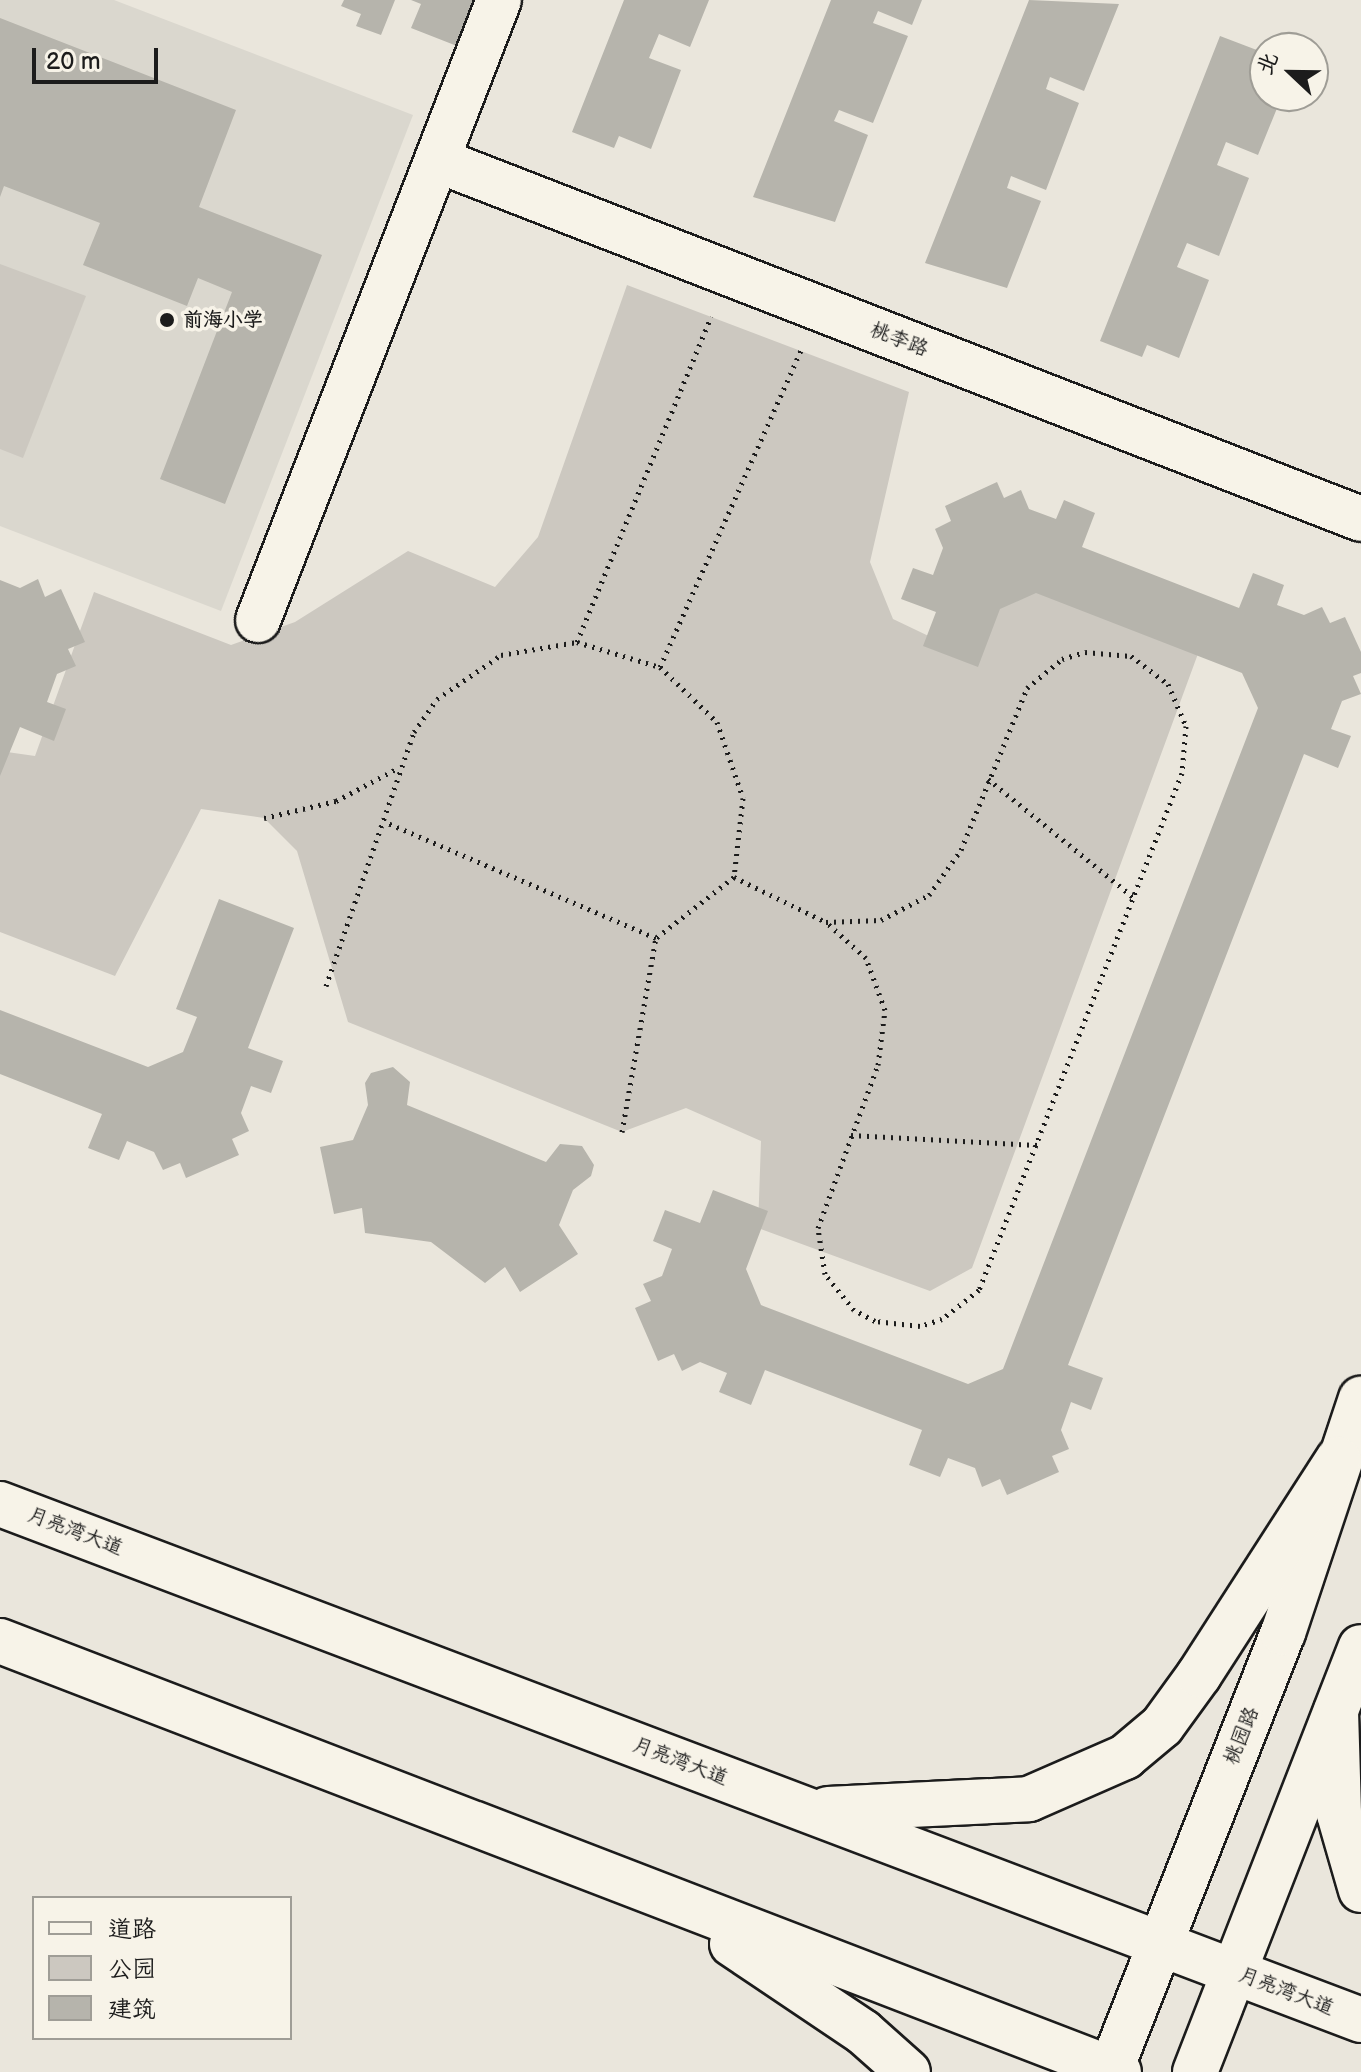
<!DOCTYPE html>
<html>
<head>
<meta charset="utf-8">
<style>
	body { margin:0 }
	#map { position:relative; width:1361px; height:2072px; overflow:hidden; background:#eae6dc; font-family:"Balsamiq Sans","LXGW WenKai TC",sans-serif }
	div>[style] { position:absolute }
	.built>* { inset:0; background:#dad7ce }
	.green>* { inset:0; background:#ccc8c0 }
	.building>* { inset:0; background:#b6b4ac }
	.path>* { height:5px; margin-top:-2.5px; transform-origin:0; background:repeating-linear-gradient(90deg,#1c1c1c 0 2px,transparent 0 8px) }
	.roads { filter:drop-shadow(2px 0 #1c1c1c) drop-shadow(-2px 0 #1c1c1c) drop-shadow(0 2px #1c1c1c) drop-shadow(0 -2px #1c1c1c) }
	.street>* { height:44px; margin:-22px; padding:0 22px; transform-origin:22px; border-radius:22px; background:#f7f3e8 }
	.secondary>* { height:44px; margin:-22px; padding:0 22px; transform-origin:22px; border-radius:22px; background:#f7f3e8 }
	.primary>* { height:44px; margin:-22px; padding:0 22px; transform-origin:22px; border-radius:22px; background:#f7f3e8 }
	.dots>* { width:22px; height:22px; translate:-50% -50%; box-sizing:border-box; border:4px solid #f7f3e8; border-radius:50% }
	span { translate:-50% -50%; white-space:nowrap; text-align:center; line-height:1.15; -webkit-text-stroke:7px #f7f3e8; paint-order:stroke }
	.poi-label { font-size:20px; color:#1c1c1c; font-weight:700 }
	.left { translate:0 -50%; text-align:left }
	.street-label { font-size:20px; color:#1c1c1c }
	.legend { position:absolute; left:32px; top:1896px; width:260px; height:144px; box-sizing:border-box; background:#f7f3e8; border:2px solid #9f9d96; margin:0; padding:10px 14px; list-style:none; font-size:24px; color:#1c1c1c }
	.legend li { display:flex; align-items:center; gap:16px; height:40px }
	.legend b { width:40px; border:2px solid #9f9d96 }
	.north { position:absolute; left:1249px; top:32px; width:80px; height:80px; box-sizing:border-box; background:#f7f3e8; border:2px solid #9f9d96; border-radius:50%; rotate:292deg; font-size:22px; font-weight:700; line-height:32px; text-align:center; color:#1c1c1c }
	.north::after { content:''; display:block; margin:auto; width:28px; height:36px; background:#1c1c1c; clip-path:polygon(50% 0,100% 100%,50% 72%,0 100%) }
	.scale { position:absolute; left:32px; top:48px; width:126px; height:36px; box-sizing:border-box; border:4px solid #1c1c1c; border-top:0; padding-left:10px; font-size:24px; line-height:28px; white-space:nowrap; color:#1c1c1c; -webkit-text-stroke:6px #f7f3e8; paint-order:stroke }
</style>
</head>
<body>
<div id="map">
	<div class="built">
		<i style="clip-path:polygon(0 0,114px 0,413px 115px,221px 611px,0 526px)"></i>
	</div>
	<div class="green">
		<i style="clip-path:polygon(0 264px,86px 296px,23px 458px,0 449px)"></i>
		<i style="clip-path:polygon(627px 285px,909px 392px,870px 562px,893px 619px,960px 651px,1014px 561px,1199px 651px,972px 1268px,930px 1291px,758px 1228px,761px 1141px,686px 1108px,622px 1132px,348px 1022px,297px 851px,264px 818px,201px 809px,115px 976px,0 932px,0 751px,35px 756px,94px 592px,231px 645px,295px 622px,408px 551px,495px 587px,538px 537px)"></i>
	</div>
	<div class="building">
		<i style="clip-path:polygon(344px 0,395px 0,381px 35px,356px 26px,361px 14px,341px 6px)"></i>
		<i style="clip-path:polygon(411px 0,475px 0,457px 46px,411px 28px,421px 4px)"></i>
		<i style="clip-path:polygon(624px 0,709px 0,690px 47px,659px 34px,649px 58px,681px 70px,651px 149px,619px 136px,614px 148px,572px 132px)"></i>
		<i style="clip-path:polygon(831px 0,922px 0,912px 25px,878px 11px,873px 23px,908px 36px,873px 123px,839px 110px,834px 121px,868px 135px,835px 222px,753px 197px)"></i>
		<i style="clip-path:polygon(1029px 0,1119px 4px,1084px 91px,1050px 77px,1046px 89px,1079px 103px,1046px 190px,1011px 176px,1007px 188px,1041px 201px,1007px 288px,925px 263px)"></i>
		<i style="clip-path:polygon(0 18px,236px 110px,199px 207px,322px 255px,225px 504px,160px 479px,232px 292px,198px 278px,187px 306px,83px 265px,100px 223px,4px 186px,0 197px)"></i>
		<i style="clip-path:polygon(1220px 36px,1262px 52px,1265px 96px,1282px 96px,1258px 155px,1226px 142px,1217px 165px,1249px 178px,1219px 256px,1187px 243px,1177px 267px,1209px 280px,1179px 358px,1147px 345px,1142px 357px,1100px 341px)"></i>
		<i style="clip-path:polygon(997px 482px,1004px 498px,1021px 490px,1029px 509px,1056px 519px,1064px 500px,1095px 513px,1082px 547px,1239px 608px,1253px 573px,1284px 585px,1277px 605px,1304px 615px,1322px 607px,1330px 623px,1345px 617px,1361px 652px,1361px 673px,1353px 676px,1361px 694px,1342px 701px,1331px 729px,1351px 736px,1338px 768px,1304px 754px,1068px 1365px,1103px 1378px,1091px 1410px,1071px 1402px,1061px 1430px,1069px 1449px,1052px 1456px,1059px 1472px,1007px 1495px,1000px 1479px,982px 1487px,975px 1468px,948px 1458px,940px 1477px,909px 1465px,922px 1430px,765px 1370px,751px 1405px,719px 1392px,727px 1373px,700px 1362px,682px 1371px,674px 1354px,658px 1361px,635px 1308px,651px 1301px,643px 1284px,662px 1276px,672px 1249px,653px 1241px,665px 1210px,700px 1223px,713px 1190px,768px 1211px,746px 1269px,761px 1305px,968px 1384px,1003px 1369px,1258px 708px,1242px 673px,1036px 593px,1000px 609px,978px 667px,923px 646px,936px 612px,901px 599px,913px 568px,933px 575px,943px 548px,935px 529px,951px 521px,945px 506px)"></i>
		<i style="clip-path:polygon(38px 579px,45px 597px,61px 589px,85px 642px,68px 649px,76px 666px,57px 674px,47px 702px,66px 709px,54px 741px,20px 727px,0 776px,0 580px,20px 588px)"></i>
		<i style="clip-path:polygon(219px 899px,294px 928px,248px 1048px,283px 1061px,271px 1093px,251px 1086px,241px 1113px,249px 1131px,232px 1139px,239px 1155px,186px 1178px,180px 1163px,163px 1170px,154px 1152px,127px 1141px,119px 1160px,88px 1148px,102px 1114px,0 1074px,0 1010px,148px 1067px,183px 1052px,197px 1017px,176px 1009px)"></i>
		<i style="clip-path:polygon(393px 1067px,410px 1082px,407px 1105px,546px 1162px,560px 1144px,582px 1146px,594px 1165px,591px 1176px,573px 1190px,559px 1225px,578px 1254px,520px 1292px,505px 1267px,485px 1283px,431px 1242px,365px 1233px,362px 1208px,334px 1214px,320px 1147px,353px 1140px,368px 1105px,365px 1083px,371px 1073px)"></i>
	</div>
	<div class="path">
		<i style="left:577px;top:642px;width:352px;rotate:-67.6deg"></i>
		<i style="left:1085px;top:652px;width:46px;rotate:5deg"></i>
		<i style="left:1131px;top:656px;width:46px;rotate:37.1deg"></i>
		<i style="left:1168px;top:684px;width:46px;rotate:66.8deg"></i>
		<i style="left:1186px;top:726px;width:47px;rotate:94.9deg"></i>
		<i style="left:1182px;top:773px;width:555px;rotate:111.44deg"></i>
		<i style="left:979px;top:1290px;width:47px;rotate:141.9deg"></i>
		<i style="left:942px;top:1319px;width:23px;rotate:162deg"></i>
		<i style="left:920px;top:1326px;width:45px;rotate:-173.7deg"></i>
		<i style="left:875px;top:1321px;width:24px;rotate:-152deg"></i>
		<i style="left:854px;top:1310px;width:46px;rotate:-128.9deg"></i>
		<i style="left:825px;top:1274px;width:47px;rotate:-98.7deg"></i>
		<i style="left:818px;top:1228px;width:174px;rotate:-69.8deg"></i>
		<i style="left:878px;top:1065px;width:55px;rotate:-82.7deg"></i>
		<i style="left:885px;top:1010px;width:55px;rotate:-110.1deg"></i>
		<i style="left:866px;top:958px;width:54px;rotate:-138deg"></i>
		<i style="left:826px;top:922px;width:55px;rotate:-2.1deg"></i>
		<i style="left:881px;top:920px;width:54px;rotate:-27.5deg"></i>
		<i style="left:929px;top:895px;width:55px;rotate:-54.6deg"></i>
		<i style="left:961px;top:850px;width:175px;rotate:-67.8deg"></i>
		<i style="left:1027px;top:688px;width:45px;rotate:-39.6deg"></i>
		<i style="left:1062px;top:659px;width:24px;rotate:-17deg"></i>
		<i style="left:660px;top:667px;width:351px;rotate:-66deg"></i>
		<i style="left:988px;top:779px;width:187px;rotate:39.1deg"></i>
		<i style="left:264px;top:818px;width:74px;rotate:-13.3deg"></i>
		<i style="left:336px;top:801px;width:70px;rotate:-28deg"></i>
		<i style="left:734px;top:877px;width:102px;rotate:26.1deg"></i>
		<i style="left:326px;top:986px;width:269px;rotate:-70.9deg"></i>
		<i style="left:414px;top:732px;width:40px;rotate:-55.1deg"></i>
		<i style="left:437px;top:699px;width:78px;rotate:-34.5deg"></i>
		<i style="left:501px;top:655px;width:77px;rotate:-9.7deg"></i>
		<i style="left:577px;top:642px;width:87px;rotate:16.8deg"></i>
		<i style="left:660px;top:667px;width:79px;rotate:44deg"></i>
		<i style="left:717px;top:722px;width:80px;rotate:71.1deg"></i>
		<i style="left:743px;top:798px;width:80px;rotate:96.5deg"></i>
		<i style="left:734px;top:877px;width:99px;rotate:142deg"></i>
		<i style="left:656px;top:938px;width:295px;rotate:-156.8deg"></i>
		<i style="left:622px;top:1132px;width:197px;rotate:-80.1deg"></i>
		<i style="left:851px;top:1135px;width:187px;rotate:3.1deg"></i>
	</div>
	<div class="roads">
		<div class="street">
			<i style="left:437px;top:160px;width:991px;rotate:21.23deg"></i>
			<i style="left:258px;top:620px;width:665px;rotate:-68.76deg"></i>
		</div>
		<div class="secondary">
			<i style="left:1111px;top:2069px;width:469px;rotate:-68.5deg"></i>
			<i style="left:1283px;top:1633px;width:247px;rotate:-71.6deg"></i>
			<i style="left:1195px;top:2072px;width:456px;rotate:-68.7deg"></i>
		</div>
		<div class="primary">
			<i style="left:0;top:1504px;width:1456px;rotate:20.76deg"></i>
			<i style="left:0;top:1641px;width:1199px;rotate:21.06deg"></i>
			<i style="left:1336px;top:1711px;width:103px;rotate:88.3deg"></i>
			<i style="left:1339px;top:1814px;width:79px;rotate:73.9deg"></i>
			<i style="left:828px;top:1809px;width:201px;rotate:-2.8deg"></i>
			<i style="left:1029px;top:1799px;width:105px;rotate:-23.6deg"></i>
			<i style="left:1125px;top:1757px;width:48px;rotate:-40deg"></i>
			<i style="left:1162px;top:1726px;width:63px;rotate:-54deg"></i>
			<i style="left:1199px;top:1675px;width:257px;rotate:-57.2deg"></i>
			<i style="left:732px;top:1944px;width:158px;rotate:33.9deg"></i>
			<i style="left:863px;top:2032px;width:60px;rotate:41.6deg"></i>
		</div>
	</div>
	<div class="dots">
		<i style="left:167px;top:320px;background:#1c1c1c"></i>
	</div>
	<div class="poi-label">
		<span class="left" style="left:183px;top:320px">前海小学</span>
	</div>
	<div class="street-label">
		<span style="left:899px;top:340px;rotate:21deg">桃李路</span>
		<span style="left:75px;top:1532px;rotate:21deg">月亮湾大道</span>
		<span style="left:1242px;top:1736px;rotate:-68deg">桃园路</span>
		<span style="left:680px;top:1762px;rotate:21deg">月亮湾大道</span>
		<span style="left:1286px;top:1992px;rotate:21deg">月亮湾大道</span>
	</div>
	<ul class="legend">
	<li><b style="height:10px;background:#f7f3e8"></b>道路</li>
	<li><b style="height:22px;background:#ccc8c0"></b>公园</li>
	<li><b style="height:22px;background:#b6b4ac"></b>建筑</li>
	</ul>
	<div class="north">北</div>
	<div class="scale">20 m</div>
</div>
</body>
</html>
